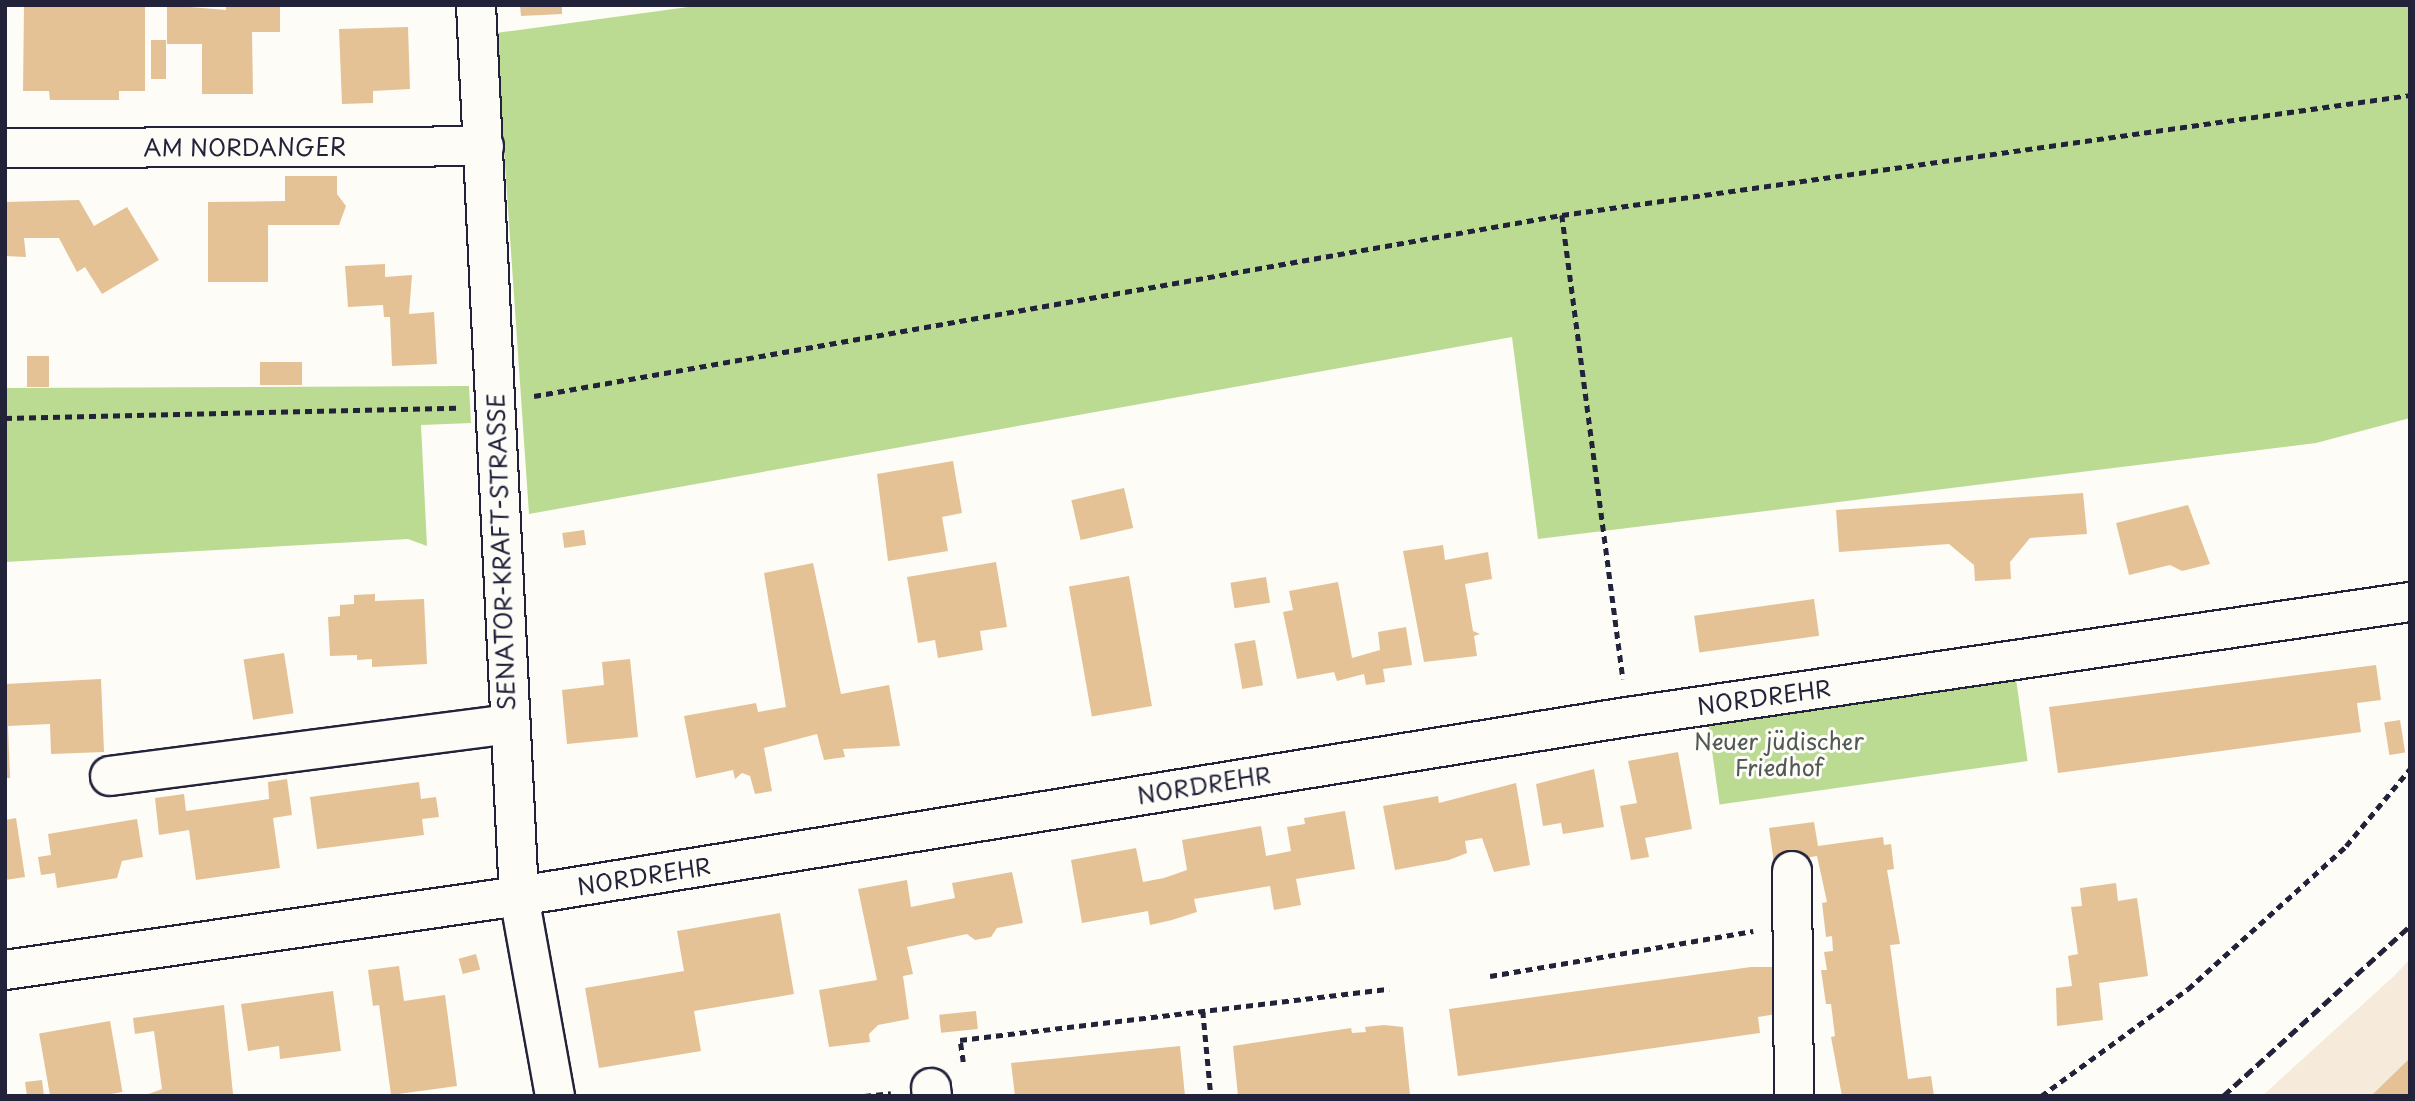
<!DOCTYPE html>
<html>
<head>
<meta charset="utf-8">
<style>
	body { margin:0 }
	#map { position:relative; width:2415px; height:1101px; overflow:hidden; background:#fdfcf7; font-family:"Playpen Sans",sans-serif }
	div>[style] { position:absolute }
	.built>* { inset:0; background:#f6ebda }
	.green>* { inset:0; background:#bbda92; transform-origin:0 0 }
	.building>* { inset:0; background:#e4c296; transform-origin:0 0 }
	.path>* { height:4.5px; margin-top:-2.25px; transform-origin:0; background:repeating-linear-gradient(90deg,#22223b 0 7px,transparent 0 12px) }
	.roads { filter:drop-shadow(2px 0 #22223b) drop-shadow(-2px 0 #22223b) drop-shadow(0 2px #22223b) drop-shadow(0 -2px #22223b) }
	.minor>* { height:38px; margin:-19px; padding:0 19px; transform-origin:19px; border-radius:19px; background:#fdfcf7 }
	.rail>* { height:5px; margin-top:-2.5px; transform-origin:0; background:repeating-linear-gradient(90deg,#22223b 0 10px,transparent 0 15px) }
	span { translate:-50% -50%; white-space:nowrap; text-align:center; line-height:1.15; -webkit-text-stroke:6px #fdfcf7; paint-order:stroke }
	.street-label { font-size:23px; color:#22223b }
	.park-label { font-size:23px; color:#505955 }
	.frame { position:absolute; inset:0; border:7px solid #22223b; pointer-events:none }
</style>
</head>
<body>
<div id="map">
	<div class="built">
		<i style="clip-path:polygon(2410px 959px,2410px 1096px,2262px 1096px,2395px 975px)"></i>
	</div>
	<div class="green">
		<i style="clip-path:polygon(703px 5px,2410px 5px,2410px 418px,2316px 443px,1538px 539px,1512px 337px,529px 514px,496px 33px)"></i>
		<i style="clip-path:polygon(469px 386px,471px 423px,421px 425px,427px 546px,408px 539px,5px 562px,5px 388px)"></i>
		<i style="left:2015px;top:672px;width:90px;height:311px;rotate:82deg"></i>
	</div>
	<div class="building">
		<i style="clip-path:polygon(24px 5px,145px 5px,145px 91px,119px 91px,119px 100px,50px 100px,49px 91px,23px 91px)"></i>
		<i style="clip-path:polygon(167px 5px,226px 10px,226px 5px,280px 5px,280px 32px,252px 32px,253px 94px,202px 94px,202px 44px,167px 44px)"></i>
		<i style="clip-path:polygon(520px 5px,562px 5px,562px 14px,521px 16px)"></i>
		<i style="clip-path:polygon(408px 27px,410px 89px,373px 91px,373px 103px,342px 104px,339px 29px)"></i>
		<i style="left:151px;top:40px;width:15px;height:39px"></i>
		<i style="clip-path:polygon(285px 176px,337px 176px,337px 194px,346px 206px,339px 225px,268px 225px,268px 282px,208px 282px,208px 202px,285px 201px)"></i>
		<i style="clip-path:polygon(79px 200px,94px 226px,127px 207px,159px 260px,102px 294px,85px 267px,77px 272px,59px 238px,24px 238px,26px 257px,5px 256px,5px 202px)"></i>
		<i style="clip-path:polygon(385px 264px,385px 277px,412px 275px,409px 314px,434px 312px,437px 364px,392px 366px,390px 317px,384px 317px,383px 305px,348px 307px,345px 266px)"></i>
		<i style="left:27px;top:356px;width:22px;height:31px"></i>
		<i style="left:260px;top:362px;width:42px;height:23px"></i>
		<i style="clip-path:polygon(953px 461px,962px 513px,942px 517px,948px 551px,888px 561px,877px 474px)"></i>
		<i style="left:1124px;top:488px;width:41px;height:54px;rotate:77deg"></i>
		<i style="clip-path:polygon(2083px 493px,2087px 534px,2030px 538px,2010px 562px,2011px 579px,1975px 581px,1974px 565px,1949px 544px,1839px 552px,1836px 510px)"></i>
		<i style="clip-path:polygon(2188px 505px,2210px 564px,2182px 571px,2170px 565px,2129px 575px,2116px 523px)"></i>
		<i style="left:584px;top:530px;width:15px;height:22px;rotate:82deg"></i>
		<i style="clip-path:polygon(1443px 545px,1445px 560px,1488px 552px,1492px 579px,1465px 584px,1473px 631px,1480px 634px,1474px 636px,1477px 656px,1424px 662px,1403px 551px)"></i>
		<i style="clip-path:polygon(996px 562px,1007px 627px,980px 631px,983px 650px,938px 658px,935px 640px,918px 643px,907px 577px)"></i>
		<i style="clip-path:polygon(813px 563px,841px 694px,889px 685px,900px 746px,843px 749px,845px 757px,824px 760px,817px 734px,764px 748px,772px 791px,755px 794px,750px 776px,742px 773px,735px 779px,733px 770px,696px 778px,684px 716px,756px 703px,758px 712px,786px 707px,764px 573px)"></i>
		<i style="left:1129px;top:576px;width:132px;height:61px;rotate:80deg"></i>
		<i style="left:1266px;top:577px;width:26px;height:36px;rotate:81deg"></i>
		<i style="clip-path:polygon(1338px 582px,1352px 658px,1380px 650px,1378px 632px,1406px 627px,1412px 665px,1383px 669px,1385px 682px,1366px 685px,1364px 674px,1337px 681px,1334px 672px,1297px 679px,1283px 612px,1293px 610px,1289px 591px)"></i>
		<i style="clip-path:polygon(375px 594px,375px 601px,424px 599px,427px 664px,372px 667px,372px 659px,357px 660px,357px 655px,330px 656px,328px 617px,340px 616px,340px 605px,354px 604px,354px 595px)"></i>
		<i style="left:1814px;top:599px;width:37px;height:121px;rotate:82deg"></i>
		<i style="left:1255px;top:640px;width:46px;height:21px;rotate:80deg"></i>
		<i style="left:284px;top:653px;width:61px;height:41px;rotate:81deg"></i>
		<i style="clip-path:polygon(630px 659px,638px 737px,567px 744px,562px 690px,604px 685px,602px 662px)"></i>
		<i style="clip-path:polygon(2376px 665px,2381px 700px,2357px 703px,2361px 732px,2058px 773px,2049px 707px)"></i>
		<i style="clip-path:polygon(101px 679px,104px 752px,51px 754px,50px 724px,8px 726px,10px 778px,5px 778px,5px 684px)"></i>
		<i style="left:2400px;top:720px;width:33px;height:16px;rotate:81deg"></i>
		<i style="clip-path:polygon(1678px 752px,1692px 829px,1645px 838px,1649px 857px,1631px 860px,1620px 806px,1637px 803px,1628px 761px)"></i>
		<i style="clip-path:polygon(1594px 769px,1604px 827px,1563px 834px,1561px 823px,1543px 826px,1536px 784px)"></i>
		<i style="clip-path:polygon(287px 779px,292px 815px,273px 818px,280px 868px,196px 880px,189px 830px,159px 835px,155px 798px,184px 794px,186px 811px,228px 805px,269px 799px,268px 782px)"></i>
		<i style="clip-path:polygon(419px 782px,421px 799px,436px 797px,439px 817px,422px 819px,424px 835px,317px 849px,310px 797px)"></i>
		<i style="clip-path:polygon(1516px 783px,1530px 865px,1494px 872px,1482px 838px,1465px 841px,1467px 853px,1449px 860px,1395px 870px,1383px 806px,1438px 796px,1439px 803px)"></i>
		<i style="clip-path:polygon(1345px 811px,1355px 869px,1296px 879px,1301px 905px,1274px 910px,1270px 886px,1194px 899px,1197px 912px,1172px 920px,1150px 925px,1148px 911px,1082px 923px,1071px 860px,1136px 848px,1143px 882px,1164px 878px,1187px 870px,1182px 840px,1261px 826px,1266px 856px,1291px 851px,1287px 827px,1305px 824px,1304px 818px)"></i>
		<i style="clip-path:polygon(16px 818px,25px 877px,5px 880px,5px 820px)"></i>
		<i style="clip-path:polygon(137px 819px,143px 857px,122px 861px,117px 878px,57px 888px,55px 873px,41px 875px,38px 857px,51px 855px,48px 834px)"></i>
		<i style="clip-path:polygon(1814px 822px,1818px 846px,1883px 837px,1884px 845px,1891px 844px,1894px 869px,1887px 870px,1900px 944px,1890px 945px,1908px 1079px,1931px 1076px,1934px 1096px,1842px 1096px,1831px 1037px,1835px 1036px,1831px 1004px,1826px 1004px,1821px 970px,1827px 970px,1824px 952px,1833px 951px,1832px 936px,1826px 937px,1822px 903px,1827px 902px,1817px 856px,1774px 863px,1769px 828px)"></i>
		<i style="clip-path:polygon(1012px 872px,1023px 923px,997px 928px,991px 937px,975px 940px,967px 934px,907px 947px,913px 974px,903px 976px,909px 1019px,878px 1025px,869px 1034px,870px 1042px,829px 1047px,819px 990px,877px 980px,858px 889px,907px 880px,911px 907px,955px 898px,952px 883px)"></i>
		<i style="clip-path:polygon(2116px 883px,2118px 901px,2137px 898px,2148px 976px,2099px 983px,2103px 1020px,2057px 1026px,2056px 988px,2072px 986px,2068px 956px,2078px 954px,2071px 907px,2082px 906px,2080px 888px)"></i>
		<i style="clip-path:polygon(780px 913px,794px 994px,694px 1011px,701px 1051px,599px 1068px,585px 988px,684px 971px,677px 931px)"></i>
		<i style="left:476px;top:954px;width:16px;height:18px;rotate:75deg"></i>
		<i style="clip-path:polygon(399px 966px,404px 1001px,445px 995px,457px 1086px,391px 1095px,379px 1005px,373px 1006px,368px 970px)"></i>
		<i style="clip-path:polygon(1751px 967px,1782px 967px,1783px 1013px,1758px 1017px,1760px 1033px,1458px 1076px,1449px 1009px)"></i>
		<i style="clip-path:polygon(333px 991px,341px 1051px,280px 1059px,279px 1046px,248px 1051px,241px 1004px)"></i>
		<i style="clip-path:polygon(224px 1005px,233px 1094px,143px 1096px,162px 1089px,154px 1031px,135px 1034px,133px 1018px)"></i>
		<i style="left:976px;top:1011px;width:18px;height:37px;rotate:84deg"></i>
		<i style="left:110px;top:1021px;width:72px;height:72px;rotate:80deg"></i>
		<i style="clip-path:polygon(1384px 1025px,1403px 1027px,1410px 1095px,1238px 1096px,1233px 1046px,1351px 1028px,1352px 1033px,1366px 1032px,1365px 1027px)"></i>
		<i style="clip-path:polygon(1180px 1046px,1185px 1096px,1015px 1096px,1011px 1063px)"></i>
		<i style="clip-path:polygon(2410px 1058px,2410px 1096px,2371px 1096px)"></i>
		<i style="clip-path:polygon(42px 1080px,44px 1096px,27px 1096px,25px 1082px)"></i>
	</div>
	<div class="path">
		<i style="left:1562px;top:215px;width:468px;rotate:82.5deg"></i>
		<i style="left:534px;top:396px;width:1044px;rotate:-9.99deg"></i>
		<i style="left:1562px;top:215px;width:856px;rotate:-8.05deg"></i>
		<i style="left:5px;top:418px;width:452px;rotate:-1.3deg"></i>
		<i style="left:1490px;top:976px;width:267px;rotate:-9.7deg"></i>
		<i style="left:1203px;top:1011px;width:85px;rotate:84.6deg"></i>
		<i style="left:963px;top:1062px;width:22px;rotate:-98deg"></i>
		<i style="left:960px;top:1040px;width:432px;rotate:-6.8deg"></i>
		<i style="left:864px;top:1096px;width:27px;rotate:-6deg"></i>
		<i style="left:2041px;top:1096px;width:182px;rotate:-36.1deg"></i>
		<i style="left:2188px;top:989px;width:213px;rotate:-42.1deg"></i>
		<i style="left:2346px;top:846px;width:100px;rotate:-50.3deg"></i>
	</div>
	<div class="roads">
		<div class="minor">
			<i style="left:476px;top:5px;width:892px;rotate:87.24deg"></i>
			<i style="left:519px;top:896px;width:203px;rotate:79.8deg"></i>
			<i style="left:5px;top:148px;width:479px;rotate:-0.2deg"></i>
			<i style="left:110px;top:776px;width:401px;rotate:-7.4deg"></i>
			<i style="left:1792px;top:871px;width:225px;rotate:89.5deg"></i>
			<i style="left:5px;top:970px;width:519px;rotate:-8.19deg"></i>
			<i style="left:519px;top:896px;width:1122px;rotate:-9.18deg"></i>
			<i style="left:1627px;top:717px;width:791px;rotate:-8.36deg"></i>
			<i style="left:931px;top:1088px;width:8px;rotate:83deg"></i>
		</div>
	</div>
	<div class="rail">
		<i style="left:2223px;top:1096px;width:253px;rotate:-42.3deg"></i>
	</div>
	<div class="street-label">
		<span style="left:245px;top:147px">AM NORDANGER</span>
		<span style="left:501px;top:552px;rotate:-92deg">SENATOR-KRAFT-STRASSE</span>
		<span style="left:1764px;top:697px;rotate:-8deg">NORDREHR</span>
		<span style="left:1204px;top:785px;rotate:-9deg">NORDREHR</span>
		<span style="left:644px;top:876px;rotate:-9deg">NORDREHR</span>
	</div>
	<div class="park-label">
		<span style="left:1779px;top:754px">Neuer jüdischer<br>Friedhof</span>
	</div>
	<div class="frame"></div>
</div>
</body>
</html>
